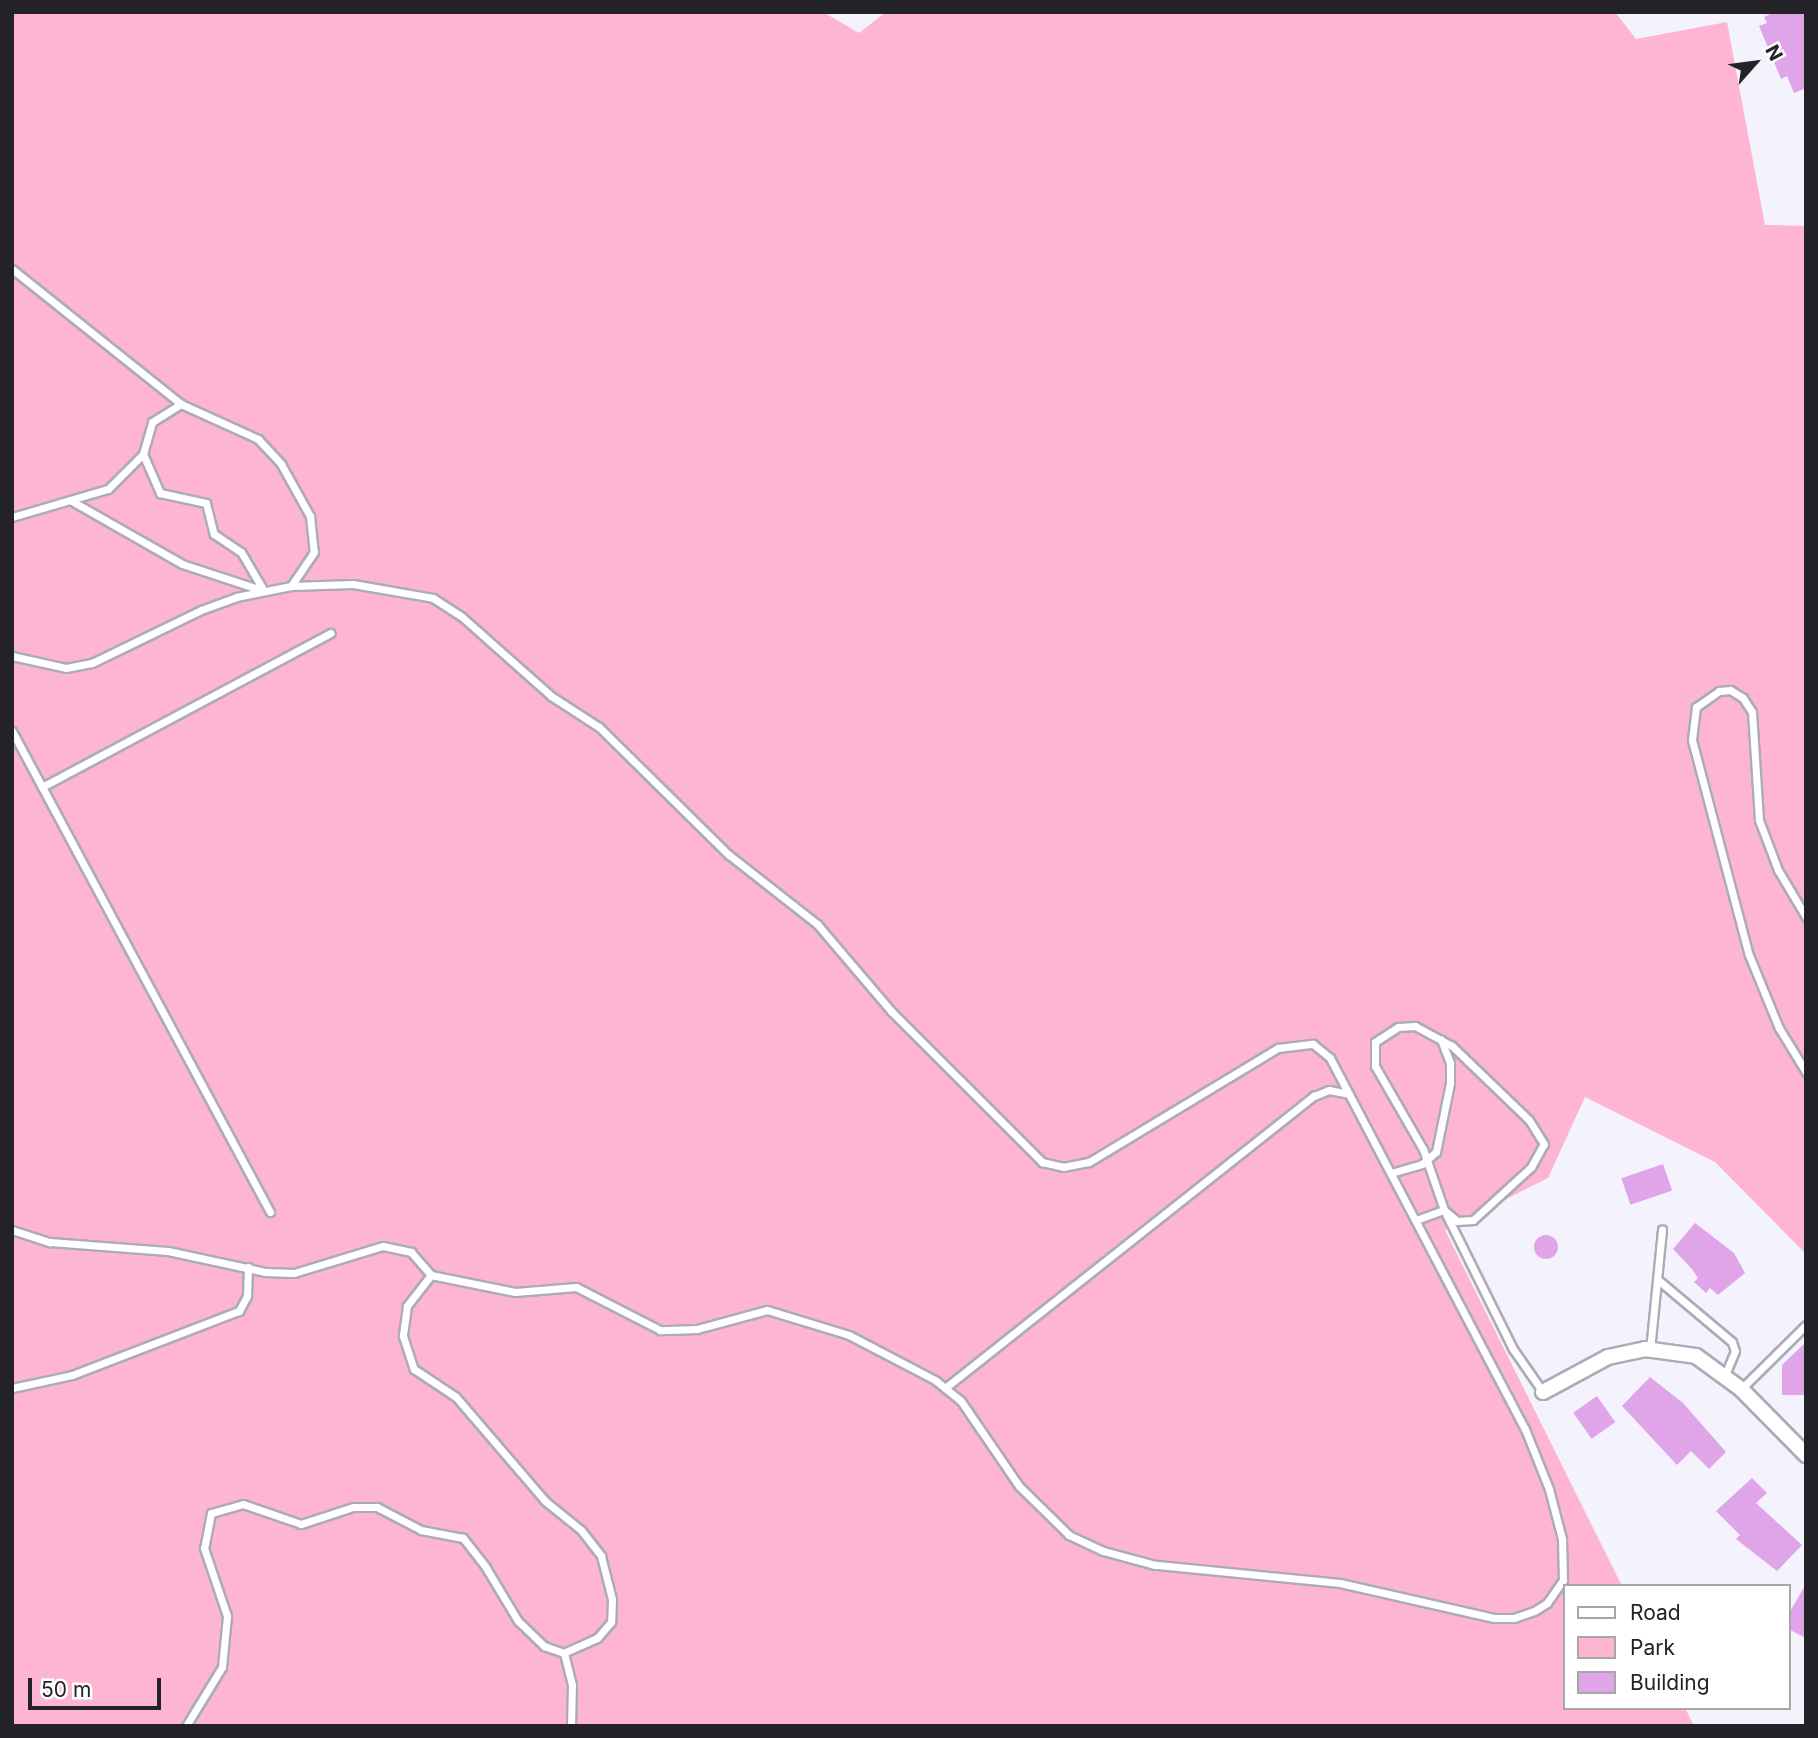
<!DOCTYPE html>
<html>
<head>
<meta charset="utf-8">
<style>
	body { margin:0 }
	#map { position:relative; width:1818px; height:1738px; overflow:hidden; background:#f3f2fd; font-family:Inter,sans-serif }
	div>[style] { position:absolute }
	.green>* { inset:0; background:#fdb5d1 }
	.building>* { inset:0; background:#e0a4e9; transform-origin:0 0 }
	.round { border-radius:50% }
	.roads { filter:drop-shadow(2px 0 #acabb8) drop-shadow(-2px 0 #acabb8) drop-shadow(0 2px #acabb8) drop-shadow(0 -2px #acabb8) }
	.lane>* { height:7px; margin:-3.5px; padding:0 3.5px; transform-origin:3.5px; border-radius:3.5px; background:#fff }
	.street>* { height:14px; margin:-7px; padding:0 7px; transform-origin:7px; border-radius:7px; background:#fff }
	span { translate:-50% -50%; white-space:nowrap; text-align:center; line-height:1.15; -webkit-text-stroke:5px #fff; paint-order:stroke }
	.frame { position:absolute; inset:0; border:14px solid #222227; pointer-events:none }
	.legend { position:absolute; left:1563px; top:1584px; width:228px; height:126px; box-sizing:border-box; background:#fff; border:2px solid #a7a7a9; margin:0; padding:9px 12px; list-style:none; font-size:21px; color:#222227 }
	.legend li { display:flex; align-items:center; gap:14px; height:35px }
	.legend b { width:35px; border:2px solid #a7a7a9 }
	.north { position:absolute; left:1720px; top:28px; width:70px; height:70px; -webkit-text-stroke:5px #fff; paint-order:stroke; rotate:62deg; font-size:19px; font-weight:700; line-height:28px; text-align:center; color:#222227 }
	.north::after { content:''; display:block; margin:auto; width:24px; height:32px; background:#222227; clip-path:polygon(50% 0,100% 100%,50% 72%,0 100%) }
	.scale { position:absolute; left:28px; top:1678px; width:133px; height:32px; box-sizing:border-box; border:4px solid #222227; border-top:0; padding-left:9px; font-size:21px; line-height:24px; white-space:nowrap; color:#222227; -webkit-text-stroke:5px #fff; paint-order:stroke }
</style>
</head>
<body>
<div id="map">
	<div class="green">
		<i style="clip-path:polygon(12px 12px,823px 12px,859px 33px,886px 12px,1615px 12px,1636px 39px,1727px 22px,1765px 225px,1806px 226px,1806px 1254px,1715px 1162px,1585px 1097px,1548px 1178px,1445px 1230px,1622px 1586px,1564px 1586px,1564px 1708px,1685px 1708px,1694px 1726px,12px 1726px)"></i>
	</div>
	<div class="building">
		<i style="clip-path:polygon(1775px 12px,1806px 12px,1806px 88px,1794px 93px,1787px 76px,1781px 79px,1759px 26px,1767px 23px,1764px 17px)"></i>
		<i style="left:1663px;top:1164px;width:28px;height:44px;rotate:71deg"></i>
		<i style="clip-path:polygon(1695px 1223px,1734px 1253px,1745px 1273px,1718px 1295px,1710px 1288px,1706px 1293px,1694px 1282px,1698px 1278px,1692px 1269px,1673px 1249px)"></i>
		<i class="round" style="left:1534px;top:1235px;width:24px;height:24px"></i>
		<i style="clip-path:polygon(1806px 1342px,1806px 1395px,1782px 1395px,1782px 1365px)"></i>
		<i style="clip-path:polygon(1650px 1377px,1683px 1403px,1726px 1452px,1709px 1469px,1691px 1451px,1677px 1465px,1622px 1406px)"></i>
		<i style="left:1597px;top:1396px;width:32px;height:29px;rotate:55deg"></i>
		<i style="clip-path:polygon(1752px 1478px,1767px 1493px,1756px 1503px,1802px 1545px,1777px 1571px,1736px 1539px,1740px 1535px,1716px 1511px)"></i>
		<i style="clip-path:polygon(1806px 1584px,1806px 1638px,1788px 1629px,1788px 1615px)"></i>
	</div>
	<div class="roads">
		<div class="lane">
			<i style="left:12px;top:269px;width:216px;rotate:38.6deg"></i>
			<i style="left:143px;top:454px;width:43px;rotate:66.4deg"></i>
			<i style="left:160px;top:493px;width:47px;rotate:12.3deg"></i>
			<i style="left:206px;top:503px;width:32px;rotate:76deg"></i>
			<i style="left:214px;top:534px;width:32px;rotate:34deg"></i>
			<i style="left:241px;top:552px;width:45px;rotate:59.5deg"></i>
			<i style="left:70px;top:500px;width:129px;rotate:29.7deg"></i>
			<i style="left:182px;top:564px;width:83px;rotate:18.2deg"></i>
			<i style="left:12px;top:517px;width:100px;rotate:-16.3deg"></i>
			<i style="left:108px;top:489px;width:49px;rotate:-45deg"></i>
			<i style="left:143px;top:454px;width:33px;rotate:-74deg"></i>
			<i style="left:152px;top:422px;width:34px;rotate:-32deg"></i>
			<i style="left:181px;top:404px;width:85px;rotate:24.4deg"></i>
			<i style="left:258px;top:439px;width:34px;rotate:47deg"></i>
			<i style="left:281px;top:464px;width:60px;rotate:60.9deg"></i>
			<i style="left:310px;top:516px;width:36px;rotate:84deg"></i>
			<i style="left:314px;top:552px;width:41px;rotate:124.1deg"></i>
			<i style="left:12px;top:656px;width:55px;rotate:12.5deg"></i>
			<i style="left:66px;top:668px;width:26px;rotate:-11deg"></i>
			<i style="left:92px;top:663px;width:121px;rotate:-25.9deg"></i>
			<i style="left:201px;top:610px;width:37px;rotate:-20deg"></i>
			<i style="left:236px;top:597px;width:56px;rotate:-11.3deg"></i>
			<i style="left:291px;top:586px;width:62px;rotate:-1.8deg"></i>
			<i style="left:353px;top:584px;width:81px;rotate:9.9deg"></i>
			<i style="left:433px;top:598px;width:33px;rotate:33deg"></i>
			<i style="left:461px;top:616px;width:120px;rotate:41.6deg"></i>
			<i style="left:551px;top:696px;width:57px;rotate:32.9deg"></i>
			<i style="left:599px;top:727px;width:182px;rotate:44.6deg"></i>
			<i style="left:729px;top:855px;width:112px;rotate:38.1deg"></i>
			<i style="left:817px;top:924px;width:114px;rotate:49.6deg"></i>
			<i style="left:891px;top:1011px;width:214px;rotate:45deg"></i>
			<i style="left:1042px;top:1162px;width:22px;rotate:13deg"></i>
			<i style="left:1063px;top:1167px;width:26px;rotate:-11deg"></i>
			<i style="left:1089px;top:1162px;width:221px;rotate:-31.1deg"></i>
			<i style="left:1278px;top:1048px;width:35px;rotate:-7deg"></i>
			<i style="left:1313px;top:1044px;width:22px;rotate:39deg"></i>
			<i style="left:1330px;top:1058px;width:419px;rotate:62.3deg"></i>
			<i style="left:1525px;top:1429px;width:65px;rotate:68.2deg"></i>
			<i style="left:1549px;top:1489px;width:52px;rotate:75.4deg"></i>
			<i style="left:1562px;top:1539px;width:41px;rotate:88.6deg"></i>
			<i style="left:1563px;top:1580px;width:28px;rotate:125deg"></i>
			<i style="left:1547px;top:1603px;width:15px;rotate:148deg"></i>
			<i style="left:1534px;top:1611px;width:21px;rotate:161deg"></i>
			<i style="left:1514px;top:1618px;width:20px;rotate:180deg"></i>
			<i style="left:1494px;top:1618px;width:158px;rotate:-167.2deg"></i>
			<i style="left:1340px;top:1583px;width:186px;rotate:-174.4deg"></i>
			<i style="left:1155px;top:1565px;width:54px;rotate:-164.9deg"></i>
			<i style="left:1103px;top:1551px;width:38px;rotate:-155deg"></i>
			<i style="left:1069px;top:1535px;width:70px;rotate:-135.6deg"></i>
			<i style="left:1019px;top:1486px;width:103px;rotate:-124.3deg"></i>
			<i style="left:961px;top:1401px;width:33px;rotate:-141deg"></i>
			<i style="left:935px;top:1380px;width:97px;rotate:-152.4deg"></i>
			<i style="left:849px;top:1335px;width:86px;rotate:-163deg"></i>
			<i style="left:767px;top:1310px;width:73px;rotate:164.8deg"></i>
			<i style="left:697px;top:1329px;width:37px;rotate:178deg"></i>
			<i style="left:660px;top:1330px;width:94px;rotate:-152.9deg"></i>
			<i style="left:576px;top:1287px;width:61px;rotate:175.3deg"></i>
			<i style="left:515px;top:1292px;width:86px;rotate:-168.6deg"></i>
			<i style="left:12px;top:731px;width:546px;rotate:61.79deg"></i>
			<i style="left:42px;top:787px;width:327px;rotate:-28.1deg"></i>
			<i style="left:1806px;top:917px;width:55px;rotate:-120.8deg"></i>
			<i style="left:1778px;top:870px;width:53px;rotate:-110.8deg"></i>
			<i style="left:1759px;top:820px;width:108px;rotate:-93.7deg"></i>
			<i style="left:1752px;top:712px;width:17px;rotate:-123deg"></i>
			<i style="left:1743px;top:698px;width:15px;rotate:-148deg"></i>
			<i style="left:1730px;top:690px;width:11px;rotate:175deg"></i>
			<i style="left:1719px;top:691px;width:28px;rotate:145deg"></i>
			<i style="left:1696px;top:707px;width:33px;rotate:97deg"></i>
			<i style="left:1692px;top:740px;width:222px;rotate:75.2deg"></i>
			<i style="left:1749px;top:955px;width:79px;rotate:67.7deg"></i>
			<i style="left:1779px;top:1028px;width:52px;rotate:58.5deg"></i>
			<i style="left:1391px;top:1173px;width:32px;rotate:-16deg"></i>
			<i style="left:1422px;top:1164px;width:18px;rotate:-41deg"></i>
			<i style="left:1436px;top:1152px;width:70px;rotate:-78.5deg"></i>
			<i style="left:1450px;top:1083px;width:20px;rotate:-90deg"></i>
			<i style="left:1450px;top:1063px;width:25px;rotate:-111deg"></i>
			<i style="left:1416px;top:1220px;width:30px;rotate:-20deg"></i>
			<i style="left:1444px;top:1210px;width:17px;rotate:40deg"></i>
			<i style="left:1457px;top:1221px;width:16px;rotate:-4deg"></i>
			<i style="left:1473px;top:1220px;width:79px;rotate:-42.4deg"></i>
			<i style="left:1531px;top:1167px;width:26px;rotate:-61deg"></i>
			<i style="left:1544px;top:1144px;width:28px;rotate:-122deg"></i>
			<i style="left:1529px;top:1120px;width:107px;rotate:-136.1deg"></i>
			<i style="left:1452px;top:1046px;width:42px;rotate:-151.6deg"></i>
			<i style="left:1415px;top:1026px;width:17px;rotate:177deg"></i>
			<i style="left:1398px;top:1027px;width:27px;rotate:147deg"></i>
			<i style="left:1375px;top:1042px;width:24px;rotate:90deg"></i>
			<i style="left:1375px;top:1066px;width:96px;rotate:60deg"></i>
			<i style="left:1423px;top:1149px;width:65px;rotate:71deg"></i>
			<i style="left:1444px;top:1210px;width:155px;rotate:63.6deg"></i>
			<i style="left:1513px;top:1349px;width:52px;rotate:55.1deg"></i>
			<i style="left:12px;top:1230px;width:40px;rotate:18deg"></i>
			<i style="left:50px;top:1242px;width:118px;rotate:4.4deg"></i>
			<i style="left:168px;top:1251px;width:99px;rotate:12.2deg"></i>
			<i style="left:265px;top:1272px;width:29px;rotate:2deg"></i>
			<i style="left:294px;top:1273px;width:93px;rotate:-16.9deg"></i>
			<i style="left:383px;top:1246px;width:29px;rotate:12deg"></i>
			<i style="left:411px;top:1252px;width:30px;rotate:49deg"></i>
			<i style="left:431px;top:1275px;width:39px;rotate:128deg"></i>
			<i style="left:407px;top:1306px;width:30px;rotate:98deg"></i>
			<i style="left:403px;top:1336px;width:35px;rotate:72deg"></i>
			<i style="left:414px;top:1369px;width:50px;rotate:33.7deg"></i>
			<i style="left:456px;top:1397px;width:137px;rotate:49.4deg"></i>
			<i style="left:545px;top:1501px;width:46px;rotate:38.9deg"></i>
			<i style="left:581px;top:1530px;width:33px;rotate:52deg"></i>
			<i style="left:601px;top:1556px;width:44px;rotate:75.7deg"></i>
			<i style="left:612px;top:1599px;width:23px;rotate:92deg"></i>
			<i style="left:611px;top:1622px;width:21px;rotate:131deg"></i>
			<i style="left:597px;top:1638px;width:36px;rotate:156deg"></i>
			<i style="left:564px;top:1653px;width:21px;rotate:-161deg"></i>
			<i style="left:544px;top:1646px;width:36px;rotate:-136deg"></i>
			<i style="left:518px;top:1621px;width:64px;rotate:-121deg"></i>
			<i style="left:485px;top:1566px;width:36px;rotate:-128deg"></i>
			<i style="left:463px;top:1538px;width:43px;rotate:-169.2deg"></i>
			<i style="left:421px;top:1530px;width:50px;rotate:-152.4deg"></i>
			<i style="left:377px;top:1507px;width:24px;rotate:180deg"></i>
			<i style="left:353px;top:1507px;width:55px;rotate:161.9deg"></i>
			<i style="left:301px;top:1524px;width:61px;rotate:-161deg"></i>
			<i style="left:243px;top:1504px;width:33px;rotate:164deg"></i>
			<i style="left:211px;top:1513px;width:36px;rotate:101deg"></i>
			<i style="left:204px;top:1548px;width:72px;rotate:71.3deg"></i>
			<i style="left:227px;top:1616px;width:51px;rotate:95.6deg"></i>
			<i style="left:222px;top:1667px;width:69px;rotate:121.4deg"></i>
			<i style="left:1657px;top:1279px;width:98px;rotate:40deg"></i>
			<i style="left:1732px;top:1342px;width:9px;rotate:72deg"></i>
			<i style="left:1735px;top:1351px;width:28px;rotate:113deg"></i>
			<i style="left:1650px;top:1350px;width:121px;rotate:-84.3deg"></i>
			<i style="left:12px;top:1388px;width:61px;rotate:-12.2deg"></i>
			<i style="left:72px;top:1375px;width:179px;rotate:-21deg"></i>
			<i style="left:239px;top:1311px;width:17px;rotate:-62deg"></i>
			<i style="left:247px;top:1296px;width:29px;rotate:-88deg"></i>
			<i style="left:945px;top:1388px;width:471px;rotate:-38.4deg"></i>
			<i style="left:1314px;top:1096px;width:16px;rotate:-22deg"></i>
			<i style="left:1329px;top:1090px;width:20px;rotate:11deg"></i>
			<i style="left:1741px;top:1389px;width:91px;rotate:-44.6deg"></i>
			<i style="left:564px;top:1653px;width:33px;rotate:76deg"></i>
			<i style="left:572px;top:1685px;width:41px;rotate:91.4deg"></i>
		</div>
		<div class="street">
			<i style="left:1543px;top:1392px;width:74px;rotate:-28.3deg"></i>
			<i style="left:1608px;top:1357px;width:38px;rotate:-12deg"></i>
			<i style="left:1645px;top:1349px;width:51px;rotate:7.8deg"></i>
			<i style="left:1696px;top:1356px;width:56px;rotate:36.3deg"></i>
			<i style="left:1741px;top:1389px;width:93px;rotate:45.4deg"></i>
		</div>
	</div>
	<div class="frame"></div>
	<ul class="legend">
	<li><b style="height:9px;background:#fff"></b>Road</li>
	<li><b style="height:19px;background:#fdb5d1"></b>Park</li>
	<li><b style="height:19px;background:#e0a4e9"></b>Building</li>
	</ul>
	<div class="north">N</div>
	<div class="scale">50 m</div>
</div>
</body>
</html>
